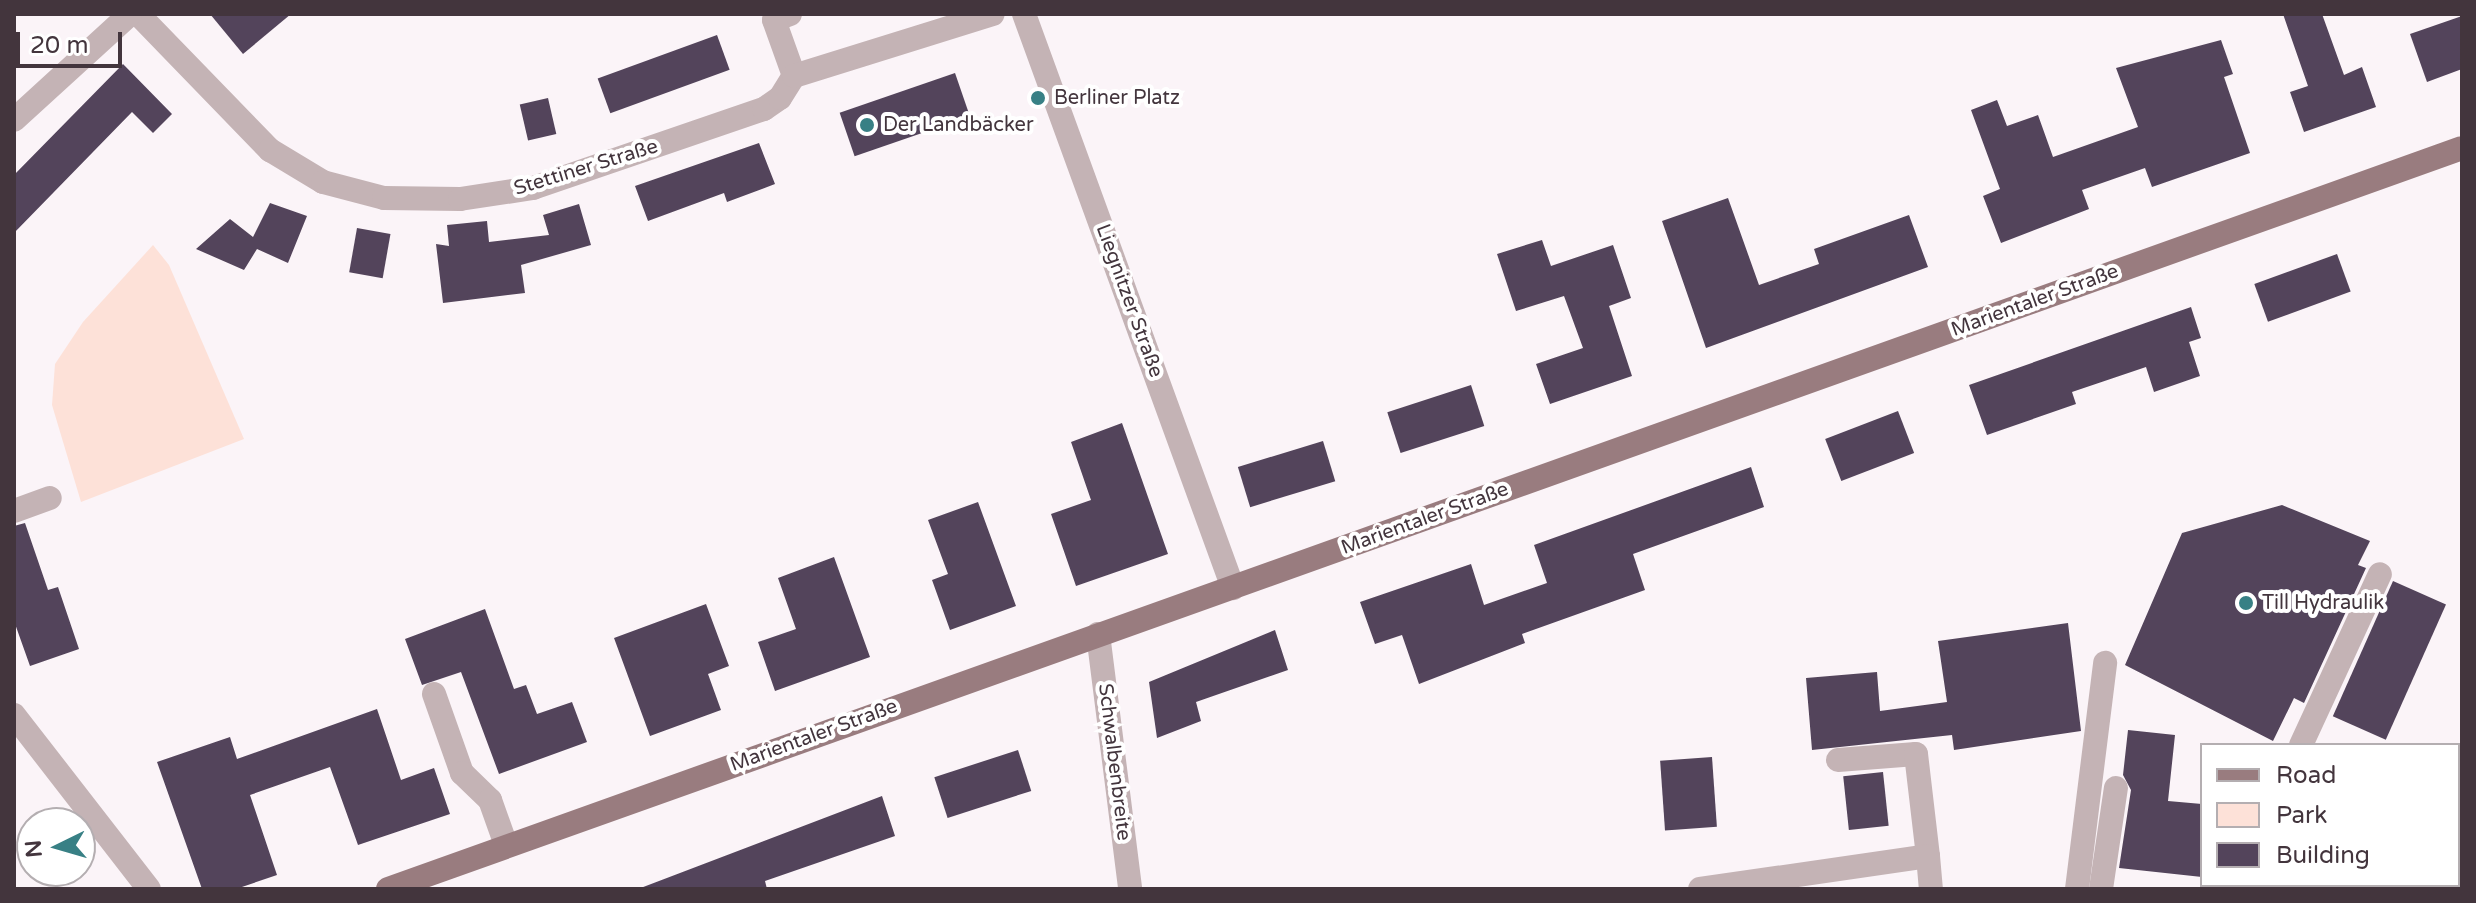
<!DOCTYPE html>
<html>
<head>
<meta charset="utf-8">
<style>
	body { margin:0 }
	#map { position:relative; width:2476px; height:903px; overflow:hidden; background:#fbf4f8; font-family:"Varela Round",sans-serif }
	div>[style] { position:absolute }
	.green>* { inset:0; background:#fde1d8 }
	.building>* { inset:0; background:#53445b; transform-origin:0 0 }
	.minor>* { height:24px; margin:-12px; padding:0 12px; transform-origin:12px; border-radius:12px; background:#c4b3b5 }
	.major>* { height:24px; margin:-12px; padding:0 12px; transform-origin:12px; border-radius:12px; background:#997c7f }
	.dots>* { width:22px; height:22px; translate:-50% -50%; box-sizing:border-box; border:4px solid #fff; border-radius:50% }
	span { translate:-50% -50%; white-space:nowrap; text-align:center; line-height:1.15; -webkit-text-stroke:8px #fff; paint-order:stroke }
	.poi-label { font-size:20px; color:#43353d }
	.left { translate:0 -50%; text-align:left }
	.street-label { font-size:20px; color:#43353d }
	.frame { position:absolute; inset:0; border:16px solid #43353d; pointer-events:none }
	.legend { position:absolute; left:2200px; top:743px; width:260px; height:144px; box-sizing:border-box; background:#fff; border:2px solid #b4aeb1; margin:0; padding:10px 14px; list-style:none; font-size:24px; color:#43353d }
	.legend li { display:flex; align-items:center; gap:16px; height:40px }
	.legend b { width:40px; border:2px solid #b4aeb1 }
	.north { position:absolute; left:16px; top:807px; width:80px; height:80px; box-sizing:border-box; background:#fff; border:2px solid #b4aeb1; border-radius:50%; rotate:265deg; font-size:22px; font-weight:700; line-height:32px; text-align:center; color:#43353d }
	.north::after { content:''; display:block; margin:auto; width:28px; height:36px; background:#388085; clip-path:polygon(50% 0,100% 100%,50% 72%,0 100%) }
	.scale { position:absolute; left:16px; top:32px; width:106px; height:36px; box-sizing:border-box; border:4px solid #43353d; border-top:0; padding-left:10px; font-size:24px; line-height:28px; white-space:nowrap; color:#43353d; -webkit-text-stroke:6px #fff; paint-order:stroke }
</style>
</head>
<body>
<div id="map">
	<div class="green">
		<i style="clip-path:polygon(153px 245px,169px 265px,244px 439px,81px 502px,52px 405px,55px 364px,83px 322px)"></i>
	</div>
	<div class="building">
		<i style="clip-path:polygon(210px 14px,291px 14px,243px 54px)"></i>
		<i style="clip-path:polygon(2283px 14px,2322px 14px,2344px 75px,2362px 67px,2376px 107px,2304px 132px,2290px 92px,2308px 86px)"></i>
		<i style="clip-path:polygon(2462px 16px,2462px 69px,2427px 82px,2410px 34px)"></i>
		<i style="left:717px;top:35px;width:37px;height:127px;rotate:70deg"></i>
		<i style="clip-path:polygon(2221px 40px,2233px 74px,2224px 77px,2250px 153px,2152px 187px,2145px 168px,2082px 190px,2089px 209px,2001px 243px,1983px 196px,2000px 189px,1971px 110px,1997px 100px,2007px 126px,2038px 115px,2053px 157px,2138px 127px,2116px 68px)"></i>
		<i style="clip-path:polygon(123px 64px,172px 114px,153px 133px,132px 112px,14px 233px,14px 175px)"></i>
		<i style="left:955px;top:73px;width:46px;height:122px;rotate:71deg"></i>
		<i style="left:548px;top:98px;width:37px;height:29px;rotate:77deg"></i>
		<i style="clip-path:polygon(759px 143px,775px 184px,727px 202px,724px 193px,648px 221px,635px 186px)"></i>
		<i style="clip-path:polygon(1728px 198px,1759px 285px,1819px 264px,1814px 249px,1909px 215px,1928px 267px,1706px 348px,1662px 221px)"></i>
		<i style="clip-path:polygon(270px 203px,307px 216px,288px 263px,257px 249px,244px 270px,196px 249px,230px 219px,253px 237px)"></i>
		<i style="clip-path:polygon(579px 204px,591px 245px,521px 265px,525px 293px,443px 303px,436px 244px,449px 246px,447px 225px,487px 221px,489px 242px,549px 235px,543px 215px)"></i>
		<i style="left:357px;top:228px;width:34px;height:45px;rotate:10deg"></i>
		<i style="clip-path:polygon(1542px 240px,1551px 266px,1613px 245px,1631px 298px,1609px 306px,1632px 376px,1550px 404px,1536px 364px,1583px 348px,1564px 296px,1516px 311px,1497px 254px)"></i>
		<i style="left:2337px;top:254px;width:40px;height:88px;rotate:70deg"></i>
		<i style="clip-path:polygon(2191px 307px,2201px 338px,2189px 342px,2200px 376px,2154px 392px,2146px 367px,2072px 392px,2076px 404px,1987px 435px,1969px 385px)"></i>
		<i style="left:1471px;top:385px;width:43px;height:88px;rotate:72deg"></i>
		<i style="left:1898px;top:411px;width:45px;height:78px;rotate:69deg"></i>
		<i style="clip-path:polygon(1122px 423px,1168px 554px,1076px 586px,1051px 514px,1091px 500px,1071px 442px)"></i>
		<i style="left:1323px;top:441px;width:42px;height:89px;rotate:73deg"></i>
		<i style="clip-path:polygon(1751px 467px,1764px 507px,1633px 554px,1645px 590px,1522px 634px,1525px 643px,1419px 684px,1402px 635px,1375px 644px,1360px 602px,1471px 564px,1484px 605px,1547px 583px,1534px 545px)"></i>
		<i style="clip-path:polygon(978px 502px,1016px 606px,950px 630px,932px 580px,948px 574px,928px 520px)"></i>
		<i style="clip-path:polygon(2282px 505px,2370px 541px,2358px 565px,2366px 568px,2304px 703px,2294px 698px,2273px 741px,2125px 665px,2182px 533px)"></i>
		<i style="clip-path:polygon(25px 523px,48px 590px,58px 587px,79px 649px,30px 666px,14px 621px,14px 526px)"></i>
		<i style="clip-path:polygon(834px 557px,870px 657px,775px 691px,758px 642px,796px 629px,778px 578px)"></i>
		<i style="left:2393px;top:581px;width:58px;height:148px;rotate:24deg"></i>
		<i style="clip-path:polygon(706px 604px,729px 666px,708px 674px,721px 710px,650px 736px,614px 638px)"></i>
		<i style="clip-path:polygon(485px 609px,514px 689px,526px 685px,537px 714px,572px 702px,587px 742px,499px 774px,461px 672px,422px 685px,405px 639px)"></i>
		<i style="clip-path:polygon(2068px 623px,2081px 731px,1954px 750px,1952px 735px,1812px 750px,1806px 678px,1877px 672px,1880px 711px,1947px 702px,1938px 641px)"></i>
		<i style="clip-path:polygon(1275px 630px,1288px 670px,1196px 702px,1201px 721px,1157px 738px,1149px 682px)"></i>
		<i style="clip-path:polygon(377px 709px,401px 780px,434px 768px,450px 814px,358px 845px,330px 767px,250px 795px,277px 875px,236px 889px,202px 889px,157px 762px,230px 737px,237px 759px)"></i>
		<i style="clip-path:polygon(2128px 730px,2175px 735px,2168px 801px,2202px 804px,2202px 877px,2119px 868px,2131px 790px,2123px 775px)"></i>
		<i style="left:1018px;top:750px;width:43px;height:88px;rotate:72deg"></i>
		<i style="left:1712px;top:757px;width:70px;height:52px;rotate:86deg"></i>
		<i style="left:1883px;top:772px;width:54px;height:40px;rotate:84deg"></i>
		<i style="clip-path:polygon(882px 796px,895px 836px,765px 881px,767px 889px,638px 889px)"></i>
	</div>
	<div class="minor">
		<i style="left:138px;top:14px;width:190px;rotate:45.9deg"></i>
		<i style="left:270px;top:150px;width:62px;rotate:31.1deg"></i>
		<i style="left:323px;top:182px;width:63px;rotate:14.7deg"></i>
		<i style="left:384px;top:198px;width:76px;rotate:0.8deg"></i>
		<i style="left:460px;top:199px;width:74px;rotate:-8.6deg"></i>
		<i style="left:533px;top:188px;width:244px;rotate:-18.9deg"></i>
		<i style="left:764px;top:109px;width:19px;rotate:-35deg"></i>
		<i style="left:780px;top:98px;width:26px;rotate:-58deg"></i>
		<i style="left:790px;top:14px;width:17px;rotate:159deg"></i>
		<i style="left:774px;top:20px;width:59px;rotate:70.3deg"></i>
		<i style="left:794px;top:76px;width:208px;rotate:-17.3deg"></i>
		<i style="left:1024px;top:14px;width:611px;rotate:69.99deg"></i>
		<i style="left:14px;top:120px;width:157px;rotate:-42.4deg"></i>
		<i style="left:14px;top:511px;width:38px;rotate:-20deg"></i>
		<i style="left:1098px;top:634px;width:257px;rotate:82.8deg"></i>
		<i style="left:434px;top:694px;width:84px;rotate:70.5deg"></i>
		<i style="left:462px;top:773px;width:39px;rotate:44deg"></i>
		<i style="left:490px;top:800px;width:48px;rotate:70.4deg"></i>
		<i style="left:14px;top:715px;width:220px;rotate:52.2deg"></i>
		<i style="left:2301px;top:745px;width:188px;rotate:-65.2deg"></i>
		<i style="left:1838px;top:760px;width:78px;rotate:-4.4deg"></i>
		<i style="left:1916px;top:754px;width:103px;rotate:83.3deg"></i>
		<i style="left:1700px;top:889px;width:230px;rotate:-8.2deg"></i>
		<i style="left:1928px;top:856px;width:33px;rotate:85deg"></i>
		<i style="left:2077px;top:889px;width:228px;rotate:-82.9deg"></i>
		<i style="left:2101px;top:889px;width:102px;rotate:-81.6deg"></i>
		<i style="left:2235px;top:889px;width:4px;rotate:-63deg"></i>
	</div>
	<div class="major">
		<i style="left:388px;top:889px;width:2202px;rotate:-19.66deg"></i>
	</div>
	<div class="dots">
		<i style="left:1038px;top:98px;background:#388085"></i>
		<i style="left:867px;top:125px;background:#388085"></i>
		<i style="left:2246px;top:603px;background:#388085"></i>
	</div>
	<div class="poi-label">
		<span class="left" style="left:1054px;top:98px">Berliner Platz</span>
		<span class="left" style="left:883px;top:125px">Der Landbäcker</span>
		<span class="left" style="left:2262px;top:603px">Till Hydraulik</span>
	</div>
	<div class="street-label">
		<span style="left:586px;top:168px;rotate:-17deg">Stettiner Straße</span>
		<span style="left:1129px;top:301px;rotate:70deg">Liegnitzer Straße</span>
		<span style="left:2035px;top:301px;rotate:-20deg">Marientaler Straße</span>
		<span style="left:1425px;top:519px;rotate:-20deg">Marientaler Straße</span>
		<span style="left:814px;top:736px;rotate:-20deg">Marientaler Straße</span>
		<span style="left:1114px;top:762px;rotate:83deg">Schwalbenbreite</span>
	</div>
	<div class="frame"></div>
	<ul class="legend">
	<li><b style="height:10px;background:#997c7f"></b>Road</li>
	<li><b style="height:22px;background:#fde1d8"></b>Park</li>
	<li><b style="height:22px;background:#53445b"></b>Building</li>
	</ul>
	<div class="north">N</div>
	<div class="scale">20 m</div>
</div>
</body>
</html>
